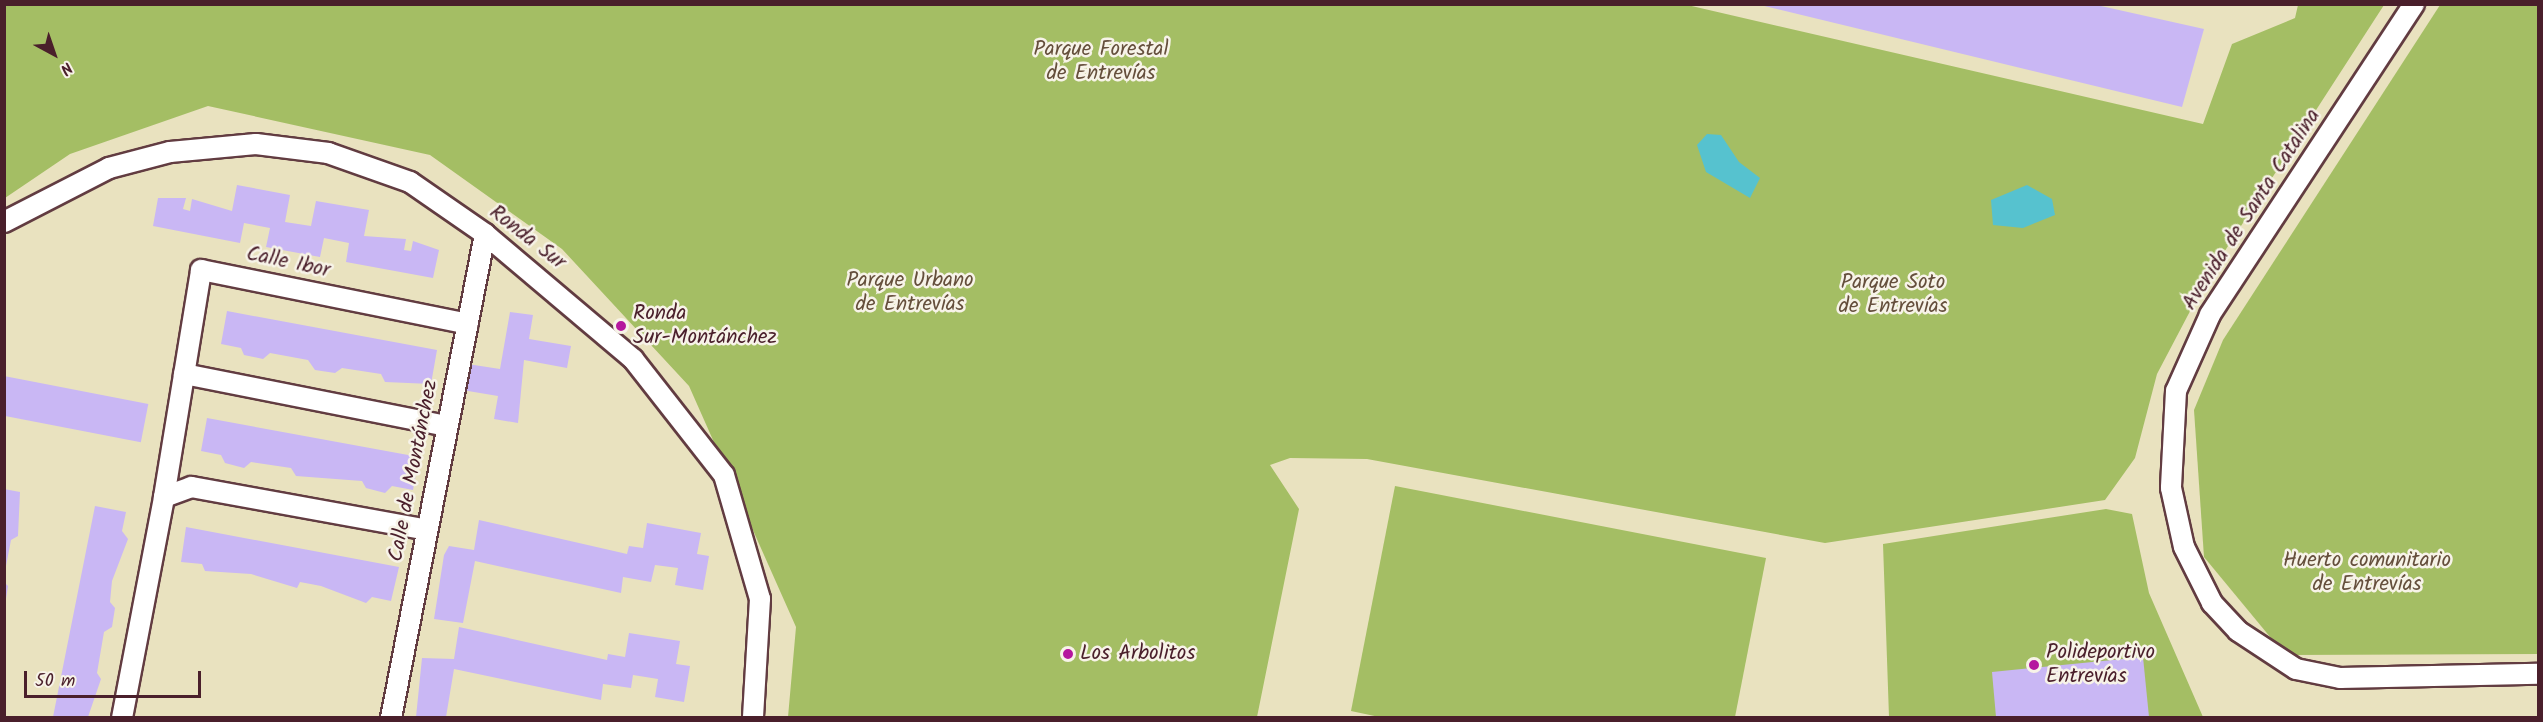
<!DOCTYPE html>
<html>
<head>
<meta charset="utf-8">
<style>
	body { margin:0 }
	#map { position:relative; width:2543px; height:722px; overflow:hidden; background:#e9e2bf; font-family:Kalam,sans-serif }
	div>[style] { position:absolute }
	.green>* { inset:0; background:#a4be64 }
	.water>* { inset:0; background:#56c2cf }
	.building>* { inset:0; background:#c9b7f4; transform-origin:0 0 }
	.roads { filter:drop-shadow(2px 0 #623c41) drop-shadow(-2px 0 #623c41) drop-shadow(0 2px #623c41) drop-shadow(0 -2px #623c41) }
	.street>* { height:20px; margin:-10px; padding:0 10px; transform-origin:10px; border-radius:10px; background:#fff }
	.dots>* { width:16px; height:16px; translate:-50% -50%; box-sizing:border-box; border:3px solid #f7f3e8; border-radius:50% }
	span { translate:-50% -50%; white-space:nowrap; text-align:center; line-height:1.15; -webkit-text-stroke:5px #f7f3e8; paint-order:stroke }
	.park-label { font-size:21px; color:#654f3c }
	.street-label { font-size:21px; color:#4a1f2b }
	.poi-label { font-size:21px; color:#4a1f2b }
	.left { translate:0 -50%; text-align:left }
	.frame { position:absolute; inset:0; border:6px solid #4a1f2b; pointer-events:none }
	.north { position:absolute; left:24px; top:24px; width:60px; height:60px; -webkit-text-stroke:4px #f7f3e8; paint-order:stroke; rotate:140deg; font-size:16px; font-weight:700; line-height:24px; text-align:center; color:#4a1f2b }
	.north::after { content:''; display:block; margin:auto; width:21px; height:27px; background:#4a1f2b; clip-path:polygon(50% 0,100% 100%,50% 72%,0 100%) }
	.scale { position:absolute; left:24px; top:671px; width:177px; height:27px; box-sizing:border-box; border:3px solid #4a1f2b; border-top:0; padding-left:8px; font-size:18px; line-height:21px; white-space:nowrap; color:#4a1f2b; -webkit-text-stroke:4px #f7f3e8; paint-order:stroke }
</style>
</head>
<body>
<div id="map">
	<div class="green">
		<i style="clip-path:polygon(1683px 4px,2203px 124px,2232px 44px,2295px 18px,2298px 5px,2384px 5px,2208px 277px,2157px 374px,2135px 458px,2105px 500px,1825px 543px,1367px 459px,1290px 458px,1270px 465px,1299px 509px,1257px 717px,788px 717px,796px 627px,689px 386px,562px 249px,430px 155px,208px 106px,70px 154px,5px 198px,5px 5px)"></i>
		<i style="clip-path:polygon(2440px 5px,2538px 5px,2538px 654px,2285px 655px,2204px 557px,2194px 410px,2223px 340px)"></i>
		<i style="clip-path:polygon(1395px 486px,1766px 558px,1735px 717px,1384px 718px,1351px 711px)"></i>
		<i style="clip-path:polygon(2106px 509px,2132px 514px,2149px 593px,2203px 717px,1889px 717px,1883px 544px)"></i>
	</div>
	<div class="water">
		<i style="clip-path:polygon(1707px 134px,1721px 135px,1739px 162px,1760px 178px,1750px 198px,1706px 172px,1697px 145px)"></i>
		<i style="clip-path:polygon(2027px 185px,2052px 199px,2055px 215px,2023px 228px,1993px 225px,1991px 200px)"></i>
	</div>
	<div class="building">
		<i style="clip-path:polygon(1756px 4px,2092px 4px,2204px 29px,2182px 107px)"></i>
		<i style="clip-path:polygon(237px 185px,290px 195px,285px 222px,311px 226px,316px 201px,369px 210px,364px 236px,406px 239px,404px 250px,411px 251px,413px 241px,439px 250px,433px 278px,346px 262px,349px 243px,324px 238px,320px 257px,266px 247px,270px 228px,244px 223px,240px 243px,153px 226px,158px 198px,186px 198px,183px 209px,190px 211px,192px 199px,232px 211px)"></i>
		<i style="clip-path:polygon(227px 311px,437px 350px,431px 384px,385px 382px,381px 374px,342px 368px,335px 373px,315px 370px,308px 360px,270px 353px,263px 359px,244px 355px,241px 348px,221px 344px)"></i>
		<i style="clip-path:polygon(510px 312px,533px 315px,529px 339px,571px 346px,567px 368px,524px 360px,518px 423px,494px 419px,498px 396px,456px 389px,461px 363px,500px 369px)"></i>
		<i style="left:4px;top:376px;width:147px;height:39px;rotate:11deg"></i>
		<i style="clip-path:polygon(207px 418px,419px 457px,413px 490px,392px 486px,385px 493px,366px 488px,362px 481px,296px 476px,291px 468px,251px 462px,244px 468px,225px 463px,221px 455px,201px 451px)"></i>
		<i style="clip-path:polygon(4px 489px,20px 492px,18px 536px,11px 540px,6px 566px)"></i>
		<i style="clip-path:polygon(95px 506px,126px 512px,122px 531px,128px 539px,112px 581px,110px 602px,115px 608px,112px 627px,104px 632px,97px 673px,101px 679px,88px 717px,53px 717px)"></i>
		<i style="clip-path:polygon(479px 520px,627px 554px,629px 546px,643px 548px,647px 523px,701px 533px,697px 554px,709px 556px,703px 590px,675px 585px,678px 568px,655px 565px,651px 582px,623px 577px,621px 593px,475px 561px,463px 623px,434px 619px,444px 555px,449px 546px,474px 550px)"></i>
		<i style="clip-path:polygon(186px 527px,399px 567px,391px 601px,372px 597px,366px 603px,321px 586px,300px 582px,297px 588px,251px 574px,205px 571px,202px 564px,181px 562px)"></i>
		<i style="clip-path:polygon(4px 582px,8px 586px,6px 599px,4px 599px)"></i>
		<i style="clip-path:polygon(459px 627px,607px 660px,608px 654px,625px 657px,629px 633px,680px 641px,676px 664px,690px 666px,684px 702px,655px 697px,658px 679px,633px 675px,631px 688px,603px 684px,601px 700px,454px 669px,446px 717px,416px 717px,422px 658px,454px 659px)"></i>
		<i style="clip-path:polygon(2143px 657px,2149px 717px,1996px 717px,1992px 672px)"></i>
	</div>
	<div class="roads">
		<div class="street">
			<i style="left:2414px;top:4px;width:372px;rotate:123.3deg"></i>
			<i style="left:2210px;top:315px;width:83px;rotate:114.1deg"></i>
			<i style="left:2176px;top:391px;width:97px;rotate:93deg"></i>
			<i style="left:2171px;top:488px;width:60px;rotate:77.6deg"></i>
			<i style="left:2184px;top:547px;width:63px;rotate:63.4deg"></i>
			<i style="left:2212px;top:603px;width:38px;rotate:47deg"></i>
			<i style="left:2238px;top:631px;width:69px;rotate:33.2deg"></i>
			<i style="left:2296px;top:669px;width:45px;rotate:11.6deg"></i>
			<i style="left:2340px;top:678px;width:198px;rotate:-1.2deg"></i>
			<i style="left:4px;top:222px;width:118px;rotate:-27.2deg"></i>
			<i style="left:109px;top:168px;width:63px;rotate:-14.7deg"></i>
			<i style="left:170px;top:152px;width:86px;rotate:-5.3deg"></i>
			<i style="left:256px;top:144px;width:73px;rotate:7.1deg"></i>
			<i style="left:328px;top:153px;width:87px;rotate:19.5deg"></i>
			<i style="left:410px;top:182px;width:91px;rotate:34.7deg"></i>
			<i style="left:485px;top:234px;width:194px;rotate:40.2deg"></i>
			<i style="left:633px;top:359px;width:147px;rotate:51.9deg"></i>
			<i style="left:724px;top:475px;width:129px;rotate:73.8deg"></i>
			<i style="left:760px;top:599px;width:119px;rotate:93.4deg"></i>
			<i style="left:184px;top:374px;width:268px;rotate:11.2deg"></i>
			<i style="left:164px;top:497px;width:230px;rotate:-80.7deg"></i>
			<i style="left:201px;top:270px;width:272px;rotate:11.4deg"></i>
			<i style="left:122px;top:718px;width:225px;rotate:-79.2deg"></i>
			<i style="left:164px;top:497px;width:29px;rotate:-20deg"></i>
			<i style="left:191px;top:487px;width:240px;rotate:10.3deg"></i>
			<i style="left:391px;top:718px;width:493px;rotate:-79deg"></i>
		</div>
	</div>
	<div class="dots">
		<i style="left:621px;top:326px;background:#b5179e"></i>
		<i style="left:1068px;top:654px;background:#b5179e"></i>
		<i style="left:2034px;top:665px;background:#b5179e"></i>
	</div>
	<div class="park-label">
		<span style="left:1101px;top:62px">Parque Forestal<br>de Entrevías</span>
		<span style="left:910px;top:293px">Parque Urbano<br>de Entrevías</span>
		<span style="left:1893px;top:295px">Parque Soto<br>de Entrevías</span>
		<span style="left:2367px;top:573px">Huerto comunitario<br>de Entrevías</span>
	</div>
	<div class="street-label">
		<span style="left:2252px;top:210px;rotate:-57deg">Avenida de Santa Catalina</span>
		<span style="left:527px;top:238px;rotate:38deg">Ronda Sur</span>
		<span style="left:288px;top:263px;rotate:12deg">Calle Ibor</span>
		<span style="left:414px;top:471px;rotate:-79deg">Calle de Montánchez</span>
	</div>
	<div class="poi-label">
		<span class="left" style="left:633px;top:326px">Ronda<br>Sur-Montánchez</span>
		<span class="left" style="left:2046px;top:665px">Polideportivo<br>Entrevías</span>
		<span class="left" style="left:1080px;top:654px">Los Arbolitos</span>
	</div>
	<div class="frame"></div>
	<div class="north">N</div>
	<div class="scale">50 m</div>
</div>
</body>
</html>
